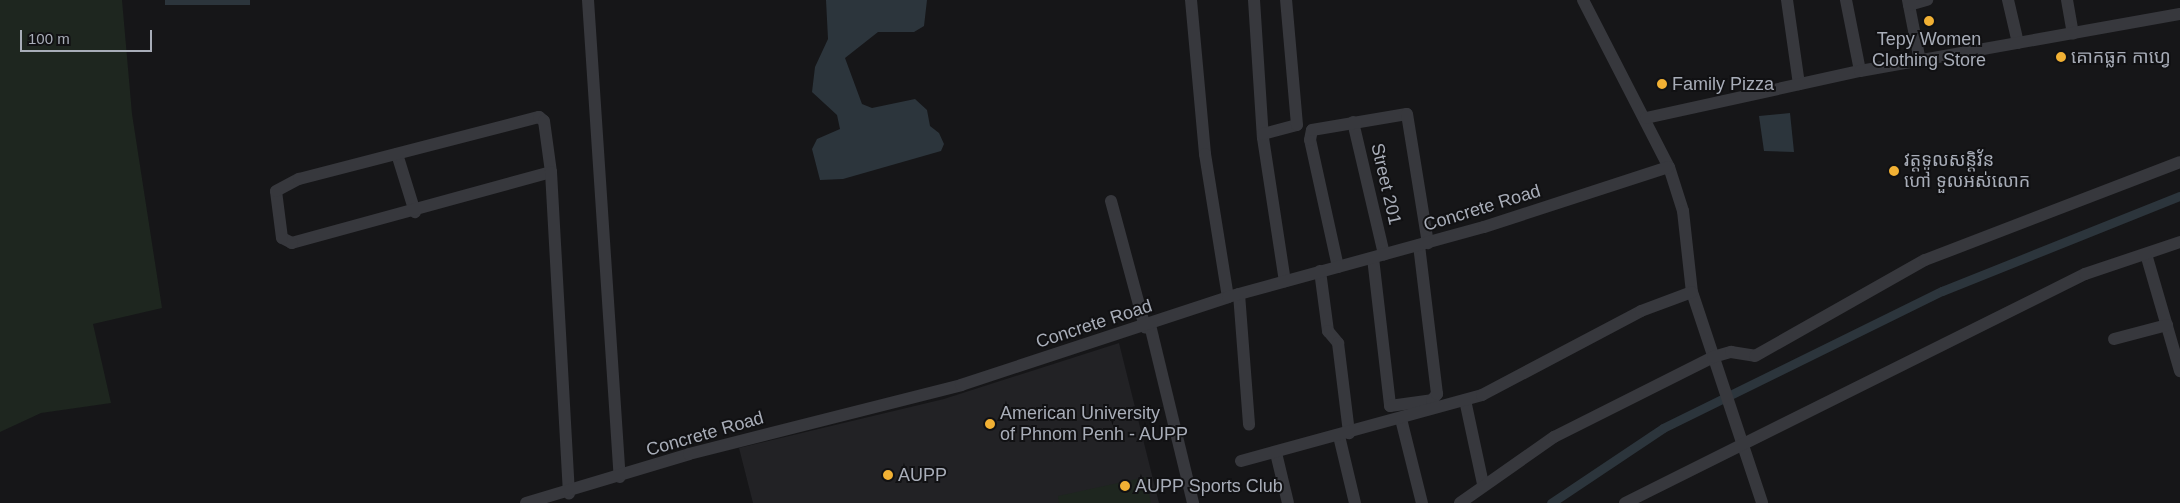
<!DOCTYPE html>
<html>
<head>
<meta charset="utf-8">
<style>
	body { margin:0 }
	#map { position:relative; width:2180px; height:503px; overflow:hidden; background:#161618; font-family:Helvetica,"Noto Sans Khmer",sans-serif }
	div>[style] { position:absolute }
	.built>* { inset:0; background:#222225 }
	.green>* { inset:0; background:#1e261f }
	.water>* { inset:0; background:#2c353c; transform-origin:0 0 }
	.canal>* { height:9px; margin:-4.5px; padding:0 4.5px; transform-origin:4.5px; border-radius:4.5px; background:#2c353c }
	.minor>* { height:12px; margin:-6px; padding:0 6px; transform-origin:6px; border-radius:6px; background:#37383d }
	.dots>* { width:14px; height:14px; translate:-50% -50%; box-sizing:border-box; border:2px solid #111113; border-radius:50% }
	span { translate:-50% -50%; white-space:nowrap; text-align:center; line-height:1.15; -webkit-text-stroke:4px #111113; paint-order:stroke }
	.poi-label { font-size:18px; color:#a8adb8 }
	.left { translate:0 -50%; text-align:left }
	.street-label { font-size:18px; color:#a8adb8 }
	.scale { position:absolute; left:20px; top:30px; width:132px; height:22px; box-sizing:border-box; border:2px solid #a8adb8; border-top:0; padding-left:6px; font-size:15px; line-height:18px; white-space:nowrap; color:#a8adb8; -webkit-text-stroke:4px #111113; paint-order:stroke }
</style>
</head>
<body>
<div id="map">
	<div class="built">
		<i style="clip-path:polygon(1119px 343px,1159px 503px,753px 503px,739px 448px,944px 399px)"></i>
	</div>
	<div class="green">
		<i style="clip-path:polygon(0 0,122px 0,132px 114px,162px 308px,93px 324px,111px 403px,41px 413px,0 432px)"></i>
		<i style="clip-path:polygon(1146px 477px,1151px 503px,1059px 503px,1058px 496px)"></i>
	</div>
	<div class="water">
		<i style="left:165px;top:0;width:85px;height:5px"></i>
		<i style="clip-path:polygon(826px 0,927px 0,924px 26px,914px 32px,878px 32px,845px 58px,862px 104px,872px 108px,915px 99px,927px 110px,930px 126px,939px 133px,944px 144px,941px 151px,843px 179px,820px 180px,812px 149px,817px 139px,840px 129px,837px 115px,812px 92px,815px 67px,828px 39px)"></i>
		<i style="clip-path:polygon(1790px 113px,1794px 152px,1764px 151px,1759px 116px)"></i>
	</div>
	<div class="canal">
		<i style="left:1551px;top:503px;width:135px;rotate:-33.8deg"></i>
		<i style="left:1663px;top:428px;width:311px;rotate:-26.2deg"></i>
		<i style="left:1942px;top:291px;width:256px;rotate:-21.8deg"></i>
	</div>
	<div class="minor">
		<i style="left:588px;top:0;width:478px;rotate:86.2deg"></i>
		<i style="left:1191px;top:0;width:155px;rotate:84.8deg"></i>
		<i style="left:1205px;top:154px;width:145px;rotate:80.9deg"></i>
		<i style="left:1254px;top:0;width:138px;rotate:86.3deg"></i>
		<i style="left:1263px;top:138px;width:145px;rotate:81.3deg"></i>
		<i style="left:1583px;top:0;width:188px;rotate:62.8deg"></i>
		<i style="left:1669px;top:167px;width:46px;rotate:72.3deg"></i>
		<i style="left:1683px;top:211px;width:81px;rotate:83.7deg"></i>
		<i style="left:1692px;top:292px;width:222px;rotate:71.6deg"></i>
		<i style="left:1787px;top:0;width:85px;rotate:81.9deg"></i>
		<i style="left:1846px;top:0;width:72px;rotate:78.8deg"></i>
		<i style="left:1908px;top:0;width:62px;rotate:78.9deg"></i>
		<i style="left:2008px;top:0;width:44px;rotate:76.9deg"></i>
		<i style="left:2067px;top:0;width:34px;rotate:80deg"></i>
		<i style="left:1909px;top:5px;width:19px;rotate:-16deg"></i>
		<i style="left:1646px;top:118px;width:219px;rotate:-12.4deg"></i>
		<i style="left:1860px;top:71px;width:325px;rotate:-10.1deg"></i>
		<i style="left:1353px;top:122px;width:136px;rotate:76.8deg"></i>
		<i style="left:1263px;top:134px;width:35px;rotate:-15deg"></i>
		<i style="left:1297px;top:125px;width:125px;rotate:-95deg"></i>
		<i style="left:397px;top:154px;width:61px;rotate:72.8deg"></i>
		<i style="left:551px;top:172px;width:269px;rotate:164.7deg"></i>
		<i style="left:292px;top:243px;width:11px;rotate:-153deg"></i>
		<i style="left:282px;top:238px;width:47px;rotate:-97.3deg"></i>
		<i style="left:276px;top:191px;width:26px;rotate:-28deg"></i>
		<i style="left:299px;top:179px;width:248px;rotate:-14.5deg"></i>
		<i style="left:539px;top:117px;width:6px;rotate:39deg"></i>
		<i style="left:544px;top:121px;width:51px;rotate:82.2deg"></i>
		<i style="left:551px;top:172px;width:322px;rotate:86.8deg"></i>
		<i style="left:1111px;top:201px;width:131px;rotate:74.9deg"></i>
		<i style="left:2146px;top:254px;width:122px;rotate:73.8deg"></i>
		<i style="left:1373px;top:258px;width:149px;rotate:83.4deg"></i>
		<i style="left:1390px;top:406px;width:42px;rotate:-8.1deg"></i>
		<i style="left:1432px;top:400px;width:8px;rotate:-50deg"></i>
		<i style="left:1437px;top:394px;width:150px;rotate:-96.9deg"></i>
		<i style="left:1338px;top:267px;width:130px;rotate:-102.4deg"></i>
		<i style="left:1310px;top:140px;width:10px;rotate:-79deg"></i>
		<i style="left:1312px;top:130px;width:96px;rotate:-9.6deg"></i>
		<i style="left:1407px;top:114px;width:131px;rotate:80.8deg"></i>
		<i style="left:1320px;top:271px;width:61px;rotate:82.4deg"></i>
		<i style="left:1328px;top:331px;width:16px;rotate:50deg"></i>
		<i style="left:1338px;top:343px;width:91px;rotate:83deg"></i>
		<i style="left:1239px;top:294px;width:131px;rotate:85.6deg"></i>
		<i style="left:1150px;top:325px;width:183px;rotate:76.4deg"></i>
		<i style="left:2114px;top:339px;width:55px;rotate:-14.8deg"></i>
		<i style="left:1465px;top:400px;width:86px;rotate:77.9deg"></i>
		<i style="left:1401px;top:419px;width:87px;rotate:76deg"></i>
		<i style="left:1339px;top:436px;width:69px;rotate:76.6deg"></i>
		<i style="left:1276px;top:453px;width:51px;rotate:76.5deg"></i>
		<i style="left:1241px;top:461px;width:250px;rotate:-15.3deg"></i>
		<i style="left:1482px;top:395px;width:180px;rotate:-27.8deg"></i>
		<i style="left:1641px;top:311px;width:54px;rotate:-20.4deg"></i>
		<i style="left:526px;top:503px;width:170px;rotate:-16.7deg"></i>
		<i style="left:689px;top:454px;width:281px;rotate:-14.2deg"></i>
		<i style="left:961px;top:385px;width:281px;rotate:-18.2deg"></i>
		<i style="left:1228px;top:297px;width:265px;rotate:-15.3deg"></i>
		<i style="left:1484px;top:227px;width:194px;rotate:-18deg"></i>
		<i style="left:1460px;top:503px;width:115px;rotate:-35.1deg"></i>
		<i style="left:1554px;top:437px;width:178px;rotate:-26.7deg"></i>
		<i style="left:1713px;top:357px;width:19px;rotate:-16deg"></i>
		<i style="left:1731px;top:352px;width:24px;rotate:9deg"></i>
		<i style="left:1755px;top:356px;width:195px;rotate:-29.5deg"></i>
		<i style="left:1925px;top:260px;width:273px;rotate:-21deg"></i>
		<i style="left:1625px;top:503px;width:514px;rotate:-26.47deg"></i>
		<i style="left:2085px;top:274px;width:100px;rotate:-18.6deg"></i>
	</div>
	<div class="dots">
		<i style="left:1929px;top:21px;background:#f2b134"></i>
		<i style="left:2061px;top:57px;background:#f2b134"></i>
		<i style="left:1662px;top:84px;background:#f2b134"></i>
		<i style="left:1894px;top:171px;background:#f2b134"></i>
		<i style="left:990px;top:424px;background:#f2b134"></i>
		<i style="left:888px;top:475px;background:#f2b134"></i>
		<i style="left:1125px;top:486px;background:#f2b134"></i>
	</div>
	<div class="poi-label">
		<span style="left:1929px;top:50px">Tepy Women<br>Clothing Store</span>
		<span class="left" style="left:2071px;top:57px">គោកធ្លក កាហ្វេ</span>
		<span class="left" style="left:1672px;top:84px">Family Pizza</span>
		<span class="left" style="left:1904px;top:171px">វត្តទូលសន្តិវ័ន<br>ហៅ ទួលអស់លោក</span>
		<span class="left" style="left:1000px;top:424px">American University<br>of Phnom Penh - AUPP</span>
		<span class="left" style="left:898px;top:475px">AUPP</span>
		<span class="left" style="left:1135px;top:486px">AUPP Sports Club</span>
	</div>
	<div class="street-label">
		<span style="left:1386px;top:184px;rotate:77deg">Street 201</span>
		<span style="left:1482px;top:208px;rotate:-17deg">Concrete Road</span>
		<span style="left:1094px;top:324px;rotate:-18deg">Concrete Road</span>
		<span style="left:705px;top:434px;rotate:-16deg">Concrete Road</span>
	</div>
	<div class="scale">100 m</div>
</div>
</body>
</html>
